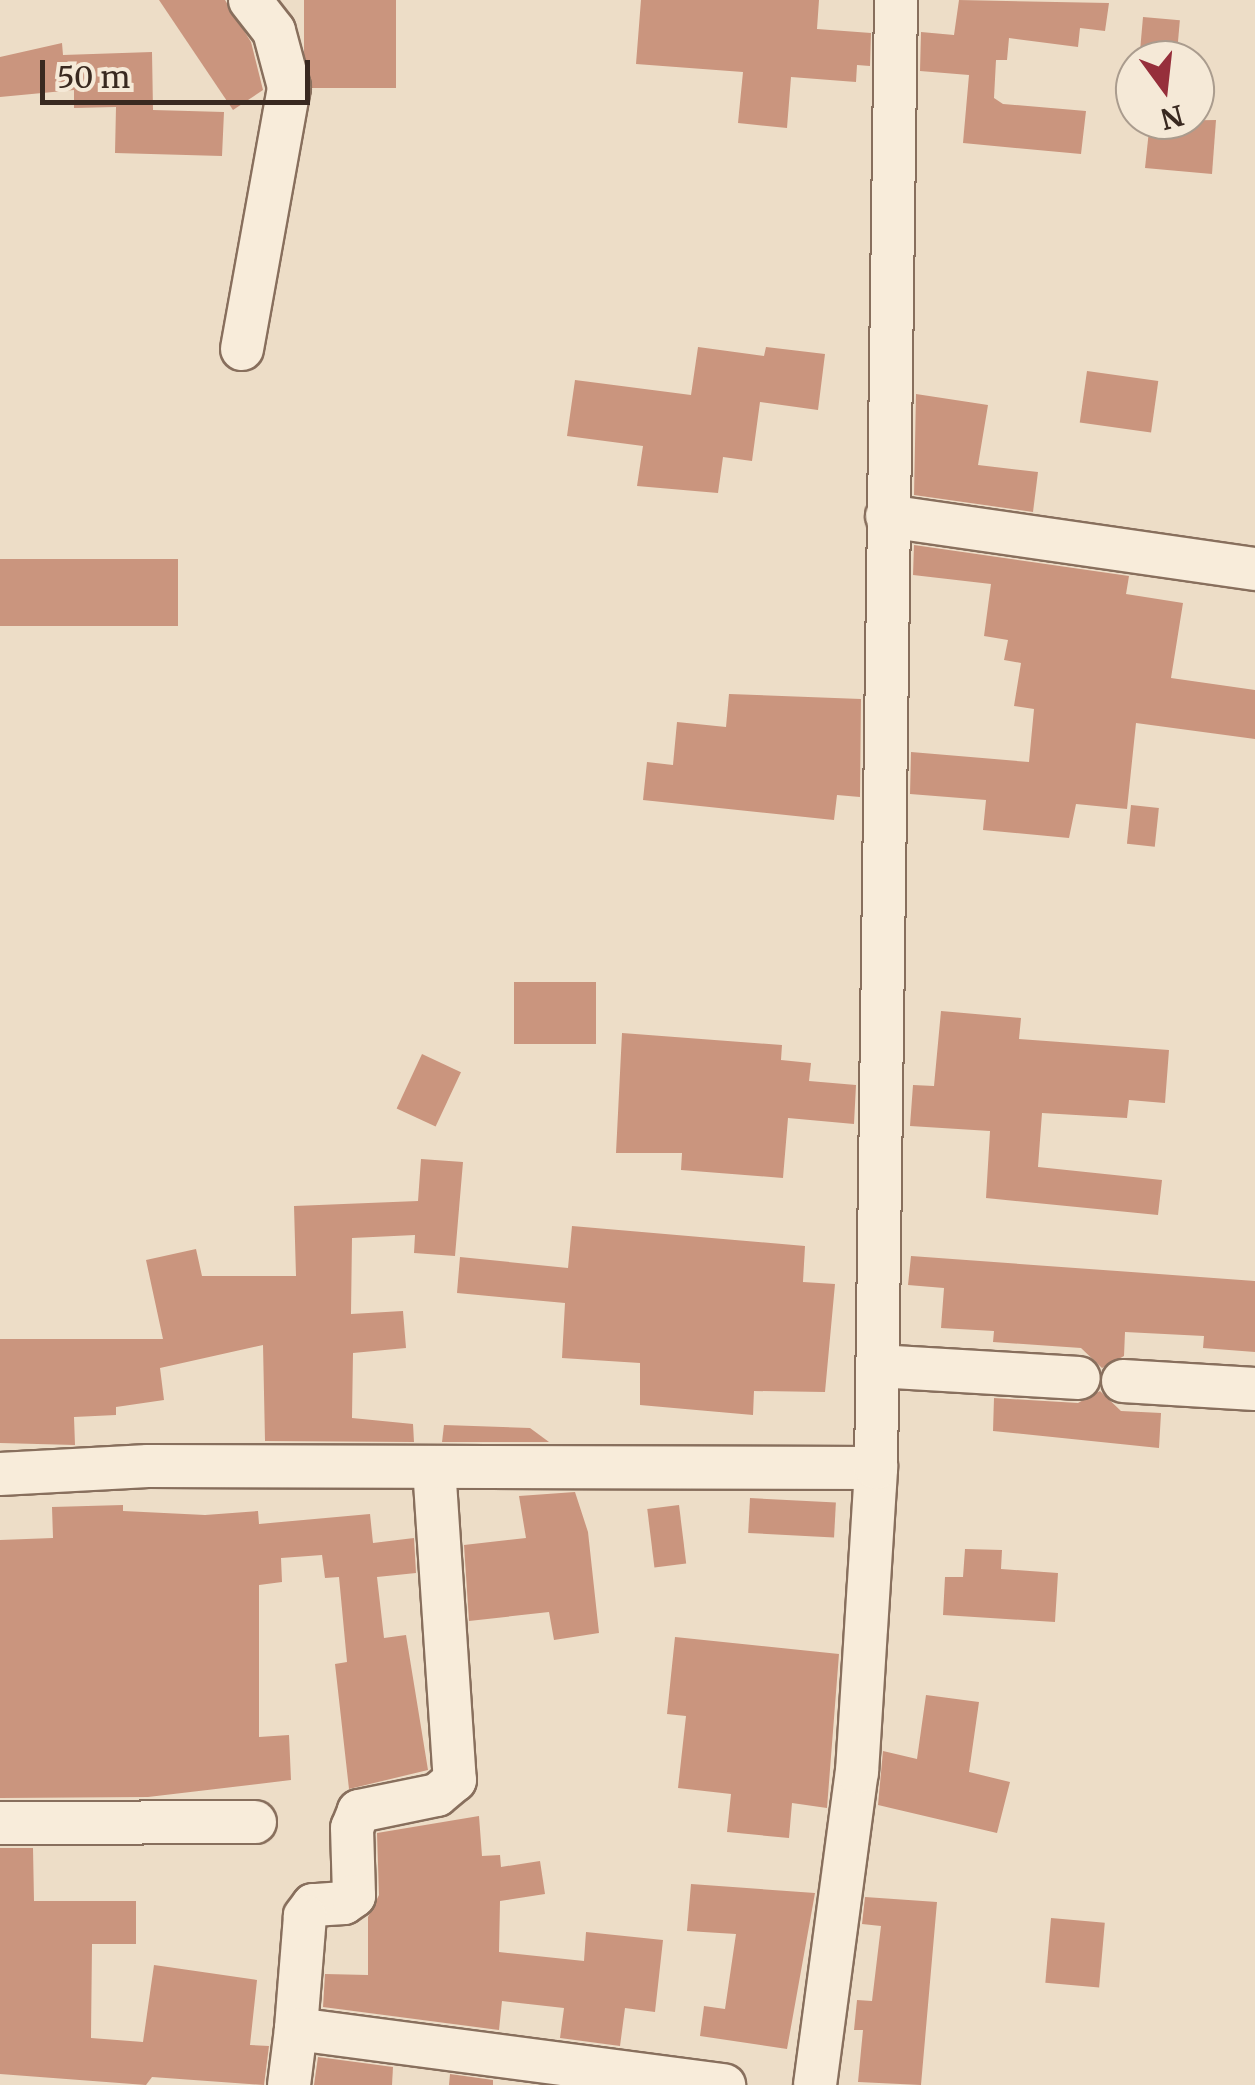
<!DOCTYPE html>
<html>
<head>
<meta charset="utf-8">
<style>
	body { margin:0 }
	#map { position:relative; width:1255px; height:2085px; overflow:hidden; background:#edddc7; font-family:Merriweather,serif }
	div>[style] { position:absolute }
	.building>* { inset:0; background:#ca957e; transform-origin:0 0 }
	.roads { filter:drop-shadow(2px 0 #886f5d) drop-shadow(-2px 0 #886f5d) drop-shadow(0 2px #886f5d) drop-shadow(0 -2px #886f5d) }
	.minor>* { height:42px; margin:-21px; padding:0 21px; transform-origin:21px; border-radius:21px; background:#f8ecda }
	span { translate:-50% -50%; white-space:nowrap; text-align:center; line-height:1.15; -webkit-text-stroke:8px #f5e9d7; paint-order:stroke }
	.north { position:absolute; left:1115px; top:40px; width:100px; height:100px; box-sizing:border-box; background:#f5e9d7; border:2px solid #aa9c8e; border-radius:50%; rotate:165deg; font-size:28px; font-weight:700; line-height:40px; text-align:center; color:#392920 }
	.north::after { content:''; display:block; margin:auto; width:35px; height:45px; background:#962f3b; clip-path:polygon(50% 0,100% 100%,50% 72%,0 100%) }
	.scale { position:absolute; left:40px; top:60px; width:270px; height:45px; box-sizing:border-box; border:5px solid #392920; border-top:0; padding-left:12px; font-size:30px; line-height:35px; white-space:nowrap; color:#392920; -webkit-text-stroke:8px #f5e9d7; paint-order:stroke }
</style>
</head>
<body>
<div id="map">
	<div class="building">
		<i style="clip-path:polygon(159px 0,225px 0,251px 42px,263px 90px,233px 110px)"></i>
		<i style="left:304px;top:0;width:92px;height:88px"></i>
		<i style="clip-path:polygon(641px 0,819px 0,817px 29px,871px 33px,870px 66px,857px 65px,856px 82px,791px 77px,787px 128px,738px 123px,743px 72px,636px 64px)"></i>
		<i style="clip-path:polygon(959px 0,1109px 3px,1105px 31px,1080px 28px,1078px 47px,1009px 38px,1007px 60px,996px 60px,994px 98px,1003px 104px,1086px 111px,1081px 154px,963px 143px,969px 75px,920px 71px,921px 32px,954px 35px)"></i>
		<i style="left:1143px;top:17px;width:37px;height:43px;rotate:5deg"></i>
		<i style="clip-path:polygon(62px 43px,63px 55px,152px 52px,153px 110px,224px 112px,222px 156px,115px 153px,116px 107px,74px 108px,74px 90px,0 97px,0 57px)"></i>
		<i style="clip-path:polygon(1216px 120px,1212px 174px,1145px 168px,1150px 121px)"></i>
		<i style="clip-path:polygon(698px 347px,764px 356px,766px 347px,825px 354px,818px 410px,760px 402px,752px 461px,723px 457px,718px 493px,637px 486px,643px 446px,567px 436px,575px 380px,691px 395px)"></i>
		<i style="left:1087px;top:371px;width:72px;height:52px;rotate:8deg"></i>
		<i style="clip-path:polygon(916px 394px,988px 405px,978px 465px,1038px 472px,1033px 512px,914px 495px)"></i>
		<i style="clip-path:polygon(914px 545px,1129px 576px,1126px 594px,1183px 603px,1171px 678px,1255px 690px,1255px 739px,1136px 723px,1127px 809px,1076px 804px,1069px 838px,983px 830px,986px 800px,910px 794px,911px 752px,1029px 762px,1034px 709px,1014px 706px,1021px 663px,1004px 660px,1008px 640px,984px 636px,991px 584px,913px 575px)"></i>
		<i style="left:0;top:559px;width:178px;height:67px"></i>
		<i style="clip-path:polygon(729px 694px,861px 699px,860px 797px,837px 795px,834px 820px,643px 800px,647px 762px,673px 765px,677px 722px,726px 727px)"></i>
		<i style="left:1131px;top:805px;width:28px;height:39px;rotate:6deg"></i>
		<i style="left:514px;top:982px;width:82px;height:62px"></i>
		<i style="clip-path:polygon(941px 1011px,1021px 1018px,1019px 1039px,1169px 1050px,1165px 1103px,1129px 1100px,1127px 1118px,1042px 1113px,1038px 1167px,1162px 1180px,1158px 1215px,986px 1198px,990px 1131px,910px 1126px,913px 1085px,934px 1086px)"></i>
		<i style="clip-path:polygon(622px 1033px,782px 1045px,781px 1060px,811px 1063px,809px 1081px,856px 1085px,854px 1124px,788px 1118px,783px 1178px,681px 1170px,682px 1153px,616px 1153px)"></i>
		<i style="left:422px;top:1054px;width:43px;height:60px;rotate:25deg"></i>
		<i style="clip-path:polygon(421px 1159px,463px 1162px,455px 1256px,414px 1253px,415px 1235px,352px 1238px,351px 1314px,403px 1311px,406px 1348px,353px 1353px,352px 1418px,413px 1424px,414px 1442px,265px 1441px,263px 1345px,160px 1368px,164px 1400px,116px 1407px,116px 1415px,74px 1417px,75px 1445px,0 1443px,0 1339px,163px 1339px,146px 1260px,196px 1249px,202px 1276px,296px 1276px,294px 1206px,418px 1201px)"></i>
		<i style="clip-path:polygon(572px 1226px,805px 1246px,803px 1282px,835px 1284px,825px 1392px,754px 1391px,753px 1415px,640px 1405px,640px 1363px,562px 1358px,565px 1303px,457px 1293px,460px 1257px,568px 1268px)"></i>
		<i style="clip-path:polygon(911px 1256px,1255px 1281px,1255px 1352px,1203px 1348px,1204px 1336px,1125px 1332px,1124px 1356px,1102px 1368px,1081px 1348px,993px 1342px,994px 1331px,941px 1328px,944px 1288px,908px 1285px)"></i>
		<i style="clip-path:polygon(1100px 1391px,1121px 1411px,1161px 1413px,1159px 1448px,993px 1431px,994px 1398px,1078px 1403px)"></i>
		<i style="clip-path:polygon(444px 1425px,530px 1428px,549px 1442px,442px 1442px)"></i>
		<i style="clip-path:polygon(575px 1492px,588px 1532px,599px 1633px,554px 1640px,549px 1612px,469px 1621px,464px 1545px,526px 1538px,519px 1496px)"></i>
		<i style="left:750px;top:1498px;width:86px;height:35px;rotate:3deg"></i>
		<i style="clip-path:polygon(123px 1505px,123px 1511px,205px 1515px,258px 1511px,259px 1524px,370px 1514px,373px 1543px,414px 1538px,416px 1573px,377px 1577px,384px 1638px,406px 1635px,428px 1770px,349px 1789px,335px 1664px,347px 1662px,339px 1577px,325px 1578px,322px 1555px,281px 1558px,282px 1582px,259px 1585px,259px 1737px,289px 1735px,291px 1780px,148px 1797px,0 1798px,0 1540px,53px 1538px,52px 1507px)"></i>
		<i style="left:679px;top:1505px;width:59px;height:32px;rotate:83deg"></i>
		<i style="clip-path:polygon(965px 1549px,1002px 1550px,1001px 1569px,1058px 1573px,1055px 1622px,943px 1615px,945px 1577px,963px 1577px)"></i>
		<i style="clip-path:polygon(675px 1637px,839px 1654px,827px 1808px,792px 1803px,789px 1838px,727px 1832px,731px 1794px,678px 1788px,686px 1716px,667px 1714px)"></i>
		<i style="clip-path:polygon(926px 1695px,979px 1702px,969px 1772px,1010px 1782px,997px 1833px,878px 1805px,883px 1751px,917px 1759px)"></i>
		<i style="clip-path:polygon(479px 1816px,482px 1856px,500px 1855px,501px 1867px,540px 1861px,545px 1894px,500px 1901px,499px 1952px,584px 1961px,586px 1932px,663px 1940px,655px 2012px,625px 2008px,620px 2046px,560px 2038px,564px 2008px,502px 2001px,499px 2030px,323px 2007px,325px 1974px,368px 1975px,368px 1917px,379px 1895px,377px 1833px)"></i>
		<i style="clip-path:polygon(0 1848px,33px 1848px,34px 1901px,136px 1901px,136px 1944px,92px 1944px,91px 2038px,143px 2042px,154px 1965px,257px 1980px,250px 2045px,269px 2046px,264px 2085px,152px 2077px,146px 2085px,0 2074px)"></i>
		<i style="clip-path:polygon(691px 1884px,815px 1893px,787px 2049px,700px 2036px,704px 2006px,725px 2009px,736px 1934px,687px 1931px)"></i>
		<i style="clip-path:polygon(865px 1897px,937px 1902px,921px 2085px,858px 2082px,863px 2030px,854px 2030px,857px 2000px,872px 2001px,881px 1926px,862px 1924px)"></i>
		<i style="left:1051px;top:1918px;width:54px;height:65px;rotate:5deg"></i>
		<i style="clip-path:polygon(318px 2057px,393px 2067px,392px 2085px,314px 2085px)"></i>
		<i style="clip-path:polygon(450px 2074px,493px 2080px,493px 2085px,449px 2085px)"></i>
	</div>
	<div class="roads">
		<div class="minor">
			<i style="left:242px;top:349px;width:266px;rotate:-79.8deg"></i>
			<i style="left:289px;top:87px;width:58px;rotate:-105deg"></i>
			<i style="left:274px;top:31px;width:39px;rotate:-128deg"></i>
			<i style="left:887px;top:516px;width:372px;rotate:8.2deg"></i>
			<i style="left:877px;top:1366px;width:202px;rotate:3.4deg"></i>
			<i style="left:1123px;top:1381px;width:132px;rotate:3.5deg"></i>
			<i style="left:434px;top:1467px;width:314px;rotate:86.2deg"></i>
			<i style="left:455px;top:1780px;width:23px;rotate:140deg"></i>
			<i style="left:437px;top:1795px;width:80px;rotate:168.4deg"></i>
			<i style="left:359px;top:1811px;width:18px;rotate:112deg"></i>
			<i style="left:352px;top:1828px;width:68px;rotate:88.3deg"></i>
			<i style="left:354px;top:1896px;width:12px;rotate:145deg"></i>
			<i style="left:344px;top:1903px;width:31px;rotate:176deg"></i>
			<i style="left:313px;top:1905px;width:14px;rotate:126deg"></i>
			<i style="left:305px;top:1916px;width:113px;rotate:94.6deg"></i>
			<i style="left:296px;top:2029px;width:432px;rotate:7.5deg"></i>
			<i style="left:0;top:1474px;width:148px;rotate:-3.1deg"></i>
			<i style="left:148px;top:1466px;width:728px;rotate:0.16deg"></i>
			<i style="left:0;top:1823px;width:255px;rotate:-0.2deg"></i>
			<i style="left:289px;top:2085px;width:56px;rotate:-82.9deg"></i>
			<i style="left:815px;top:2085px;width:316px;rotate:-82.4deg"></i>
			<i style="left:857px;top:1772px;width:305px;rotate:-86.4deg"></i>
			<i style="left:876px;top:1468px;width:1468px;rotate:-89.22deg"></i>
		</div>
	</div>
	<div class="north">N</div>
	<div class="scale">50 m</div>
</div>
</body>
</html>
